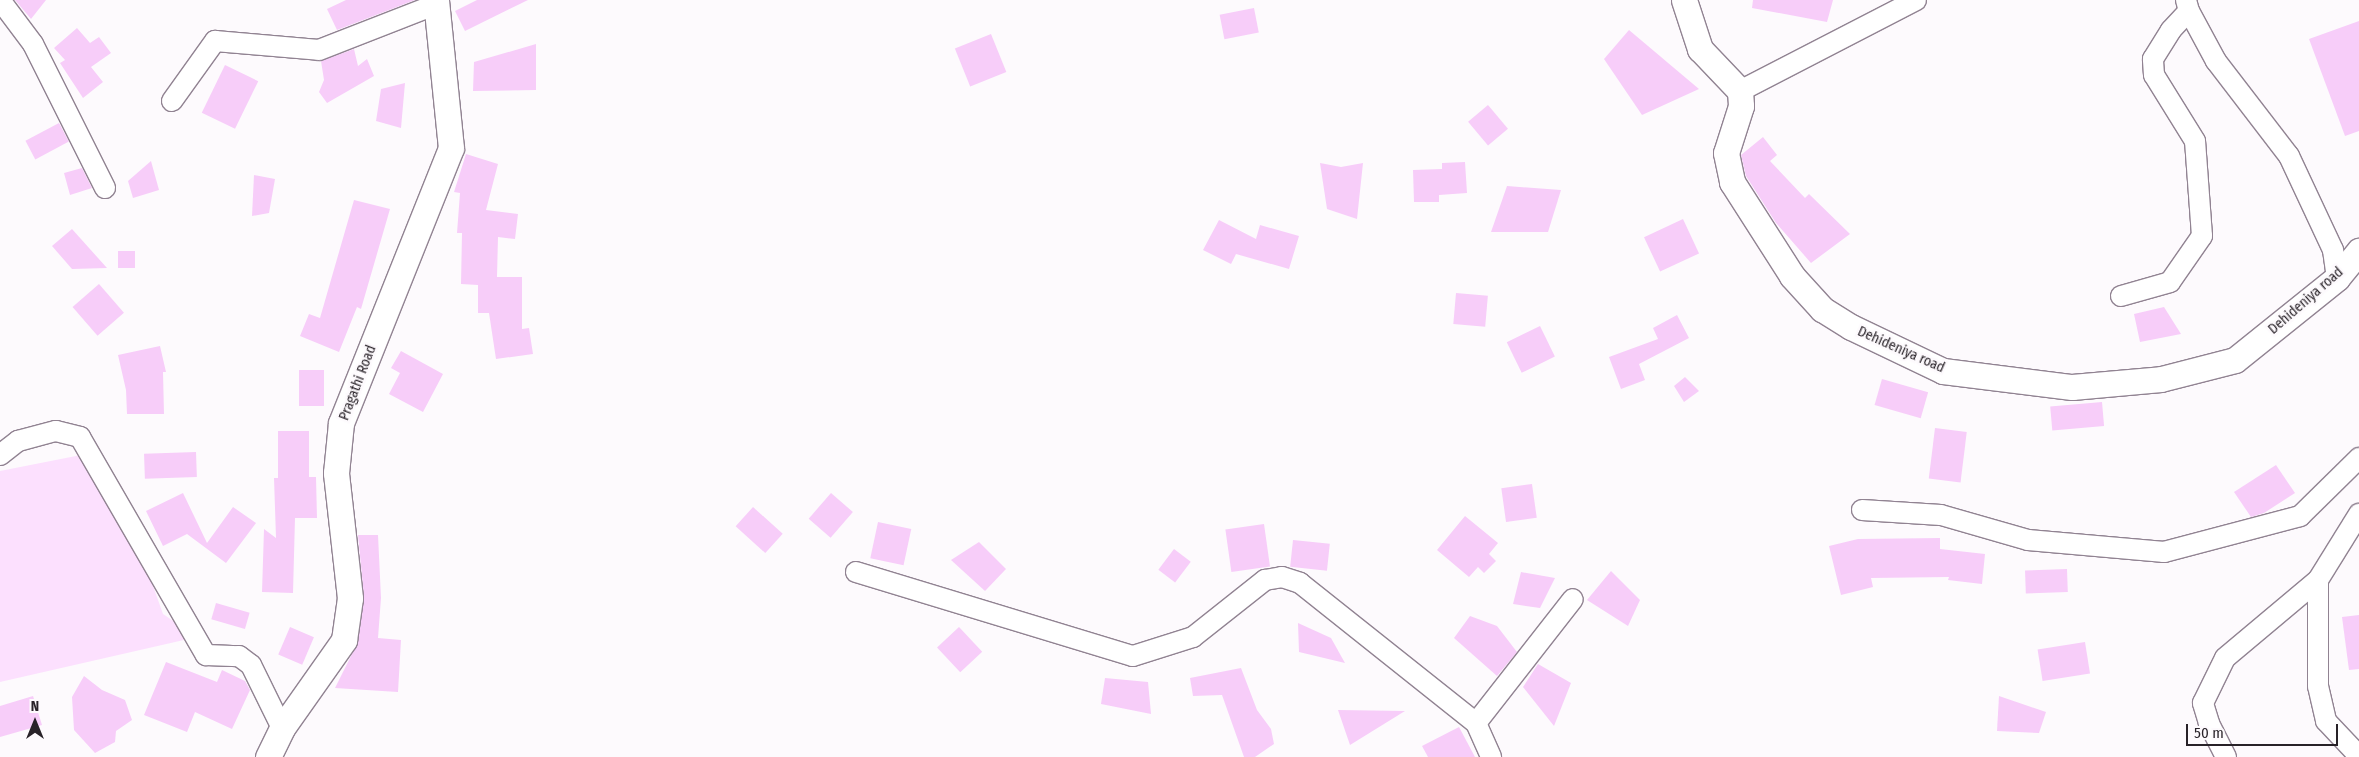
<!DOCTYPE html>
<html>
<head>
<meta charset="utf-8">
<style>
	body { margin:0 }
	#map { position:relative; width:2359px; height:757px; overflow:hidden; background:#fdfafd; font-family:"Fira Sans Condensed",sans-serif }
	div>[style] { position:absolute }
	.green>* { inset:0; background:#fce0fe }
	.building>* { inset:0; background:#f7cdf9; transform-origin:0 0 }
	.roads { filter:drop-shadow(1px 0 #918392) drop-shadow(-1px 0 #918392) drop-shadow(0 1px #918392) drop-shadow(0 -1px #918392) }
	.minor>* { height:20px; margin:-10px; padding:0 10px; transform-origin:10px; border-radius:10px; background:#fff }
	.tertiary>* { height:25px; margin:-12.5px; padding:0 12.5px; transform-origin:12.5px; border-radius:12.5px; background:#fff }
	span { translate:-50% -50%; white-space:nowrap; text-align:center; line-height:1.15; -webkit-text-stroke:5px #fdfafd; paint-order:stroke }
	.street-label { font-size:14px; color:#282228 }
	.north { position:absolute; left:10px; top:697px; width:50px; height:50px; -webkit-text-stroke:4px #fdfafd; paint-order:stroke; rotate:0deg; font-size:14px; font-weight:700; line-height:20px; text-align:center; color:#282228 }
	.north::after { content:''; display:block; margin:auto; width:18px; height:22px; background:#282228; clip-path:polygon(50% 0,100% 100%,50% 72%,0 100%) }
	.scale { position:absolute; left:2186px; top:724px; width:152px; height:22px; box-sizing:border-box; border:2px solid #282228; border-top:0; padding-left:6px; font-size:15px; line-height:18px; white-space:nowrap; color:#282228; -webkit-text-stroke:4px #fdfafd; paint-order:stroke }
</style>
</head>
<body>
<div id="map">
	<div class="green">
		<i style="clip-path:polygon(81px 455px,147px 569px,163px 614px,197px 637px,0 682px,0 471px)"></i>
	</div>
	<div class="building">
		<i style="clip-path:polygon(15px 0,46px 0,31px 19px)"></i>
		<i style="clip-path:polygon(346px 0,415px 0,337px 30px,327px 9px)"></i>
		<i style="clip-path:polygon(477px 0,528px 0,465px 31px,455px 11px)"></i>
		<i style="clip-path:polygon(1753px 0,1833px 0,1827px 22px,1752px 8px)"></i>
		<i style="left:1254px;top:8px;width:25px;height:35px;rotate:79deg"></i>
		<i style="clip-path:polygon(2359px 21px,2359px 131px,2345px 136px,2309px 39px)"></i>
		<i style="clip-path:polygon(77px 28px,90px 43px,99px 37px,111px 53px,91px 67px,103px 82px,83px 98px,60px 63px,65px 60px,54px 48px)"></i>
		<i style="clip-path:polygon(1629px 30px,1699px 89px,1642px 115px,1604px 59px)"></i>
		<i style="left:991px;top:34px;width:41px;height:39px;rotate:68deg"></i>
		<i style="clip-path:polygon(536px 44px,536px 90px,473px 91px,474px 62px)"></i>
		<i style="clip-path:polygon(354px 49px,358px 66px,367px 59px,374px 76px,327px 103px,319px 92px,324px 80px,321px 61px)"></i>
		<i style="left:225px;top:65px;width:37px;height:53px;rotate:26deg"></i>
		<i style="clip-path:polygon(405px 83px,401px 128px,376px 121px,381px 89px)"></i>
		<i style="left:1488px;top:105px;width:31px;height:26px;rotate:50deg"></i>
		<i style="left:59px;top:123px;width:21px;height:38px;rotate:62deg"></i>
		<i style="clip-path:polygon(1763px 137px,1777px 155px,1770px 161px,1805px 198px,1809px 194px,1850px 234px,1811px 263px,1776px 223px,1746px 176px,1741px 155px)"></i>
		<i style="clip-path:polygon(466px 154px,498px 164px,486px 210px,518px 214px,515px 239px,498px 237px,497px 277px,522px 277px,522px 329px,529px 328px,533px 354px,496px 359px,489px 313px,478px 313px,478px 285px,461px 284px,462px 233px,457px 233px,460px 193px,454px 192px)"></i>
		<i style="clip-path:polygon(151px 161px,159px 190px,133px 198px,128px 181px)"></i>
		<i style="clip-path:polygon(1465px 162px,1467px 193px,1439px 195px,1439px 202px,1414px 202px,1413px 170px,1442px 169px,1442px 163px)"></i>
		<i style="clip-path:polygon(1320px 163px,1341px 167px,1363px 163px,1357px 219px,1327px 209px)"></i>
		<i style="clip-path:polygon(82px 168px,92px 188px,70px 195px,64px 173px)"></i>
		<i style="clip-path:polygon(254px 175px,275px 179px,269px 213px,252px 216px)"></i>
		<i style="clip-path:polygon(1507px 186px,1561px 190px,1548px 232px,1491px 232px)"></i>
		<i style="clip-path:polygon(354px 200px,390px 209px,361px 309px,357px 307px,339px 352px,300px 336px,309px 314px,320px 318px)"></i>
		<i style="left:1683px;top:219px;width:38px;height:43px;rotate:65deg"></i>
		<i style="clip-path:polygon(1219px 220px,1256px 239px,1260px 225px,1299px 236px,1289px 269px,1236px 254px,1231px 264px,1203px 250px)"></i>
		<i style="clip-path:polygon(72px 229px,107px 268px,72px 269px,52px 246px)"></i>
		<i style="left:118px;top:251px;width:17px;height:17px"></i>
		<i style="left:99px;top:284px;width:38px;height:35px;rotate:49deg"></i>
		<i style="left:1456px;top:293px;width:32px;height:31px;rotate:5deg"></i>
		<i style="clip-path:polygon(2164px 307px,2181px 334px,2140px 342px,2134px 314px)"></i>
		<i style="clip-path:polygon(1677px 315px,1689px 338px,1639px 364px,1645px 380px,1621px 389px,1609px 357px,1658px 339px,1653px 328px)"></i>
		<i style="left:1540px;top:326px;width:34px;height:37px;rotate:64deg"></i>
		<i style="clip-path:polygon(160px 346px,166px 372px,163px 372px,164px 414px,127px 414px,126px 390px,118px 355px)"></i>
		<i style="clip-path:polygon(401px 351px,443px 374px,423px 412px,389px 394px,400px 373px,391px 368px)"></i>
		<i style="left:299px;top:370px;width:25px;height:36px"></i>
		<i style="clip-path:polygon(1685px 377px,1699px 391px,1684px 402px,1674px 386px)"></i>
		<i style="left:1882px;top:379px;width:48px;height:27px;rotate:16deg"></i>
		<i style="left:2102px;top:402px;width:24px;height:52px;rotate:85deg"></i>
		<i style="left:1935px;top:428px;width:32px;height:51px;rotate:7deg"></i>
		<i style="clip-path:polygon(278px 431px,309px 431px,309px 477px,316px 477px,317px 518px,295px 518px,293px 593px,262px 592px,264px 529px,276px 538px,274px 478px,278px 478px)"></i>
		<i style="left:196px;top:452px;width:25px;height:52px;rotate:88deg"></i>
		<i style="clip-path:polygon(2276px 465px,2295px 493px,2264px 513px,2251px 517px,2234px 492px)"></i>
		<i style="left:1532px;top:484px;width:34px;height:31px;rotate:82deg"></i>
		<i style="clip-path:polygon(183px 493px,207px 543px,233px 507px,256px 523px,226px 563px,187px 534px,163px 546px,146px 511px)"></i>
		<i style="left:831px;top:493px;width:29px;height:34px;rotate:41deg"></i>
		<i style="left:753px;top:507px;width:40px;height:26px;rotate:42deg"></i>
		<i style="clip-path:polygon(1465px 516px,1498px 543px,1489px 554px,1496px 561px,1484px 573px,1478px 567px,1469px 577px,1437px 550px)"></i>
		<i style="left:878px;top:522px;width:34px;height:37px;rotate:12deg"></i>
		<i style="left:1264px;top:524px;width:43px;height:39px;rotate:82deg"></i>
		<i style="clip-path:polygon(358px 535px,378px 535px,381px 598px,378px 638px,401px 640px,398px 692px,335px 688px,358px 642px,364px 597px)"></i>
		<i style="clip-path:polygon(1940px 538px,1940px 549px,1985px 554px,1982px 584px,1948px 580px,1949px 577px,1871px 578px,1873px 587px,1841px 595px,1829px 546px,1858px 539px)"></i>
		<i style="left:1293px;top:540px;width:37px;height:27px;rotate:6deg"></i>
		<i style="clip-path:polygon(979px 542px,1006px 569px,985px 591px,951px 560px)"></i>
		<i style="left:1174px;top:549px;width:21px;height:26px;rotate:37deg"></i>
		<i style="left:2067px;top:569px;width:23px;height:42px;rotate:88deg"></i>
		<i style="clip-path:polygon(1611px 571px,1640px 600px,1628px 626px,1587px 600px)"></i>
		<i style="clip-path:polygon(1521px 572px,1555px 578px,1540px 608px,1513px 604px)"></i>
		<i style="left:216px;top:603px;width:35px;height:17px;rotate:16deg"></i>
		<i style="clip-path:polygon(2359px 615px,2359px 669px,2349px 670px,2342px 617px)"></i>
		<i style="clip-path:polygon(1470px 616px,1497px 626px,1517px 652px,1497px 676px,1454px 638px)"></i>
		<i style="clip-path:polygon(1298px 623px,1331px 638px,1345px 663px,1299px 652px)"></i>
		<i style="left:290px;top:627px;width:26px;height:30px;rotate:23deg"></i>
		<i style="left:959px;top:627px;width:34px;height:30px;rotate:47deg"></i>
		<i style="left:2085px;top:642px;width:32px;height:48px;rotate:81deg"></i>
		<i style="clip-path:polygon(166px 662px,217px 682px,222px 670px,245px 681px,250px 690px,232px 729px,195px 712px,187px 732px,144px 715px)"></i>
		<i style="clip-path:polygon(1538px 664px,1571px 683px,1554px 726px,1523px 687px)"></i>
		<i style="clip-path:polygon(1241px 668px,1257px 710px,1271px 729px,1274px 744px,1255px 757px,1244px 757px,1222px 695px,1193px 696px,1190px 678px)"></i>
		<i style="clip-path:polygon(84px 676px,102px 690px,125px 700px,132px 720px,116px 731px,115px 742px,95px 753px,74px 730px,72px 697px)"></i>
		<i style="clip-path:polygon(1105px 678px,1148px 682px,1151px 714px,1101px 704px)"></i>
		<i style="clip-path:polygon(33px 696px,42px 725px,0 737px,0 706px)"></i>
		<i style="clip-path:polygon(1999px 696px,2046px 712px,2039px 733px,1997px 731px)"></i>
		<i style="clip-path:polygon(1338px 710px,1405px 711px,1350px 745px)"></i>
		<i style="clip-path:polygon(1459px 727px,1475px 757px,1428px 757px,1422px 746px)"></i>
	</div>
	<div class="roads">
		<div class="minor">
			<i style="left:0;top:0;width:55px;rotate:53.1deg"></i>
			<i style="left:33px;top:44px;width:161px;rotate:63.4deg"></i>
			<i style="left:2186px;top:0;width:11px;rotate:75deg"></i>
			<i style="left:2189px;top:11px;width:57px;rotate:61.6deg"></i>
			<i style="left:2216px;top:61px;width:120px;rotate:52.5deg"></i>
			<i style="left:2289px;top:156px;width:104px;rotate:64.9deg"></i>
			<i style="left:2333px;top:250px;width:28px;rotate:82deg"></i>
			<i style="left:1740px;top:91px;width:198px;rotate:-27.3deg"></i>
			<i style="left:172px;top:101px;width:74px;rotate:-54.4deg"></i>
			<i style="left:215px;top:41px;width:104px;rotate:4.9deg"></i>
			<i style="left:319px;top:50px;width:127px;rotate:-21.3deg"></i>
			<i style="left:2121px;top:296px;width:51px;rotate:-15.9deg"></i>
			<i style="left:2170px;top:282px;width:56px;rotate:-55.2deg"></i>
			<i style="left:2202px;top:236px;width:95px;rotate:-94.2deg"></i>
			<i style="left:2195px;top:141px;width:78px;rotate:-121.8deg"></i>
			<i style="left:2154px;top:75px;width:16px;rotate:-94deg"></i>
			<i style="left:2153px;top:59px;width:34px;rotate:-58deg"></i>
			<i style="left:2171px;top:30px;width:26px;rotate:-47deg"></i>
			<i style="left:0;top:455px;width:23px;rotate:-38deg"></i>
			<i style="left:18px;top:441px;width:39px;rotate:-15deg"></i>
			<i style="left:56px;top:431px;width:25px;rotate:14deg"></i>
			<i style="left:80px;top:437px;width:252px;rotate:60deg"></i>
			<i style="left:206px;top:655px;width:33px;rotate:2deg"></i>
			<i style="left:239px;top:656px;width:15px;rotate:37deg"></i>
			<i style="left:251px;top:665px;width:70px;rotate:63.8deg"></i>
			<i style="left:1862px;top:510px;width:79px;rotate:3.6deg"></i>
			<i style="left:1941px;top:515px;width:91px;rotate:16deg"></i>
			<i style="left:2028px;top:540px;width:137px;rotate:5deg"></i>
			<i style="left:2164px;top:552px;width:141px;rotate:-14.8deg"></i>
			<i style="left:2300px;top:516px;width:83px;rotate:-44.5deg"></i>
			<i style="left:856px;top:572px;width:289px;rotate:16.9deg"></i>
			<i style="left:1133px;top:656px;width:63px;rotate:-17.6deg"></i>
			<i style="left:1193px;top:637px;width:92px;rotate:-38.4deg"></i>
			<i style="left:1265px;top:580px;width:17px;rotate:-10deg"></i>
			<i style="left:1282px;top:577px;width:19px;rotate:18deg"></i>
			<i style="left:1300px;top:583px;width:225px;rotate:38.5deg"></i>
			<i style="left:1476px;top:723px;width:37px;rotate:66deg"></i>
			<i style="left:2318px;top:580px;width:106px;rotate:90deg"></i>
			<i style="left:2318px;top:686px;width:36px;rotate:77deg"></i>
			<i style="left:2326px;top:721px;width:48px;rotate:46.7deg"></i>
			<i style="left:1476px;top:723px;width:157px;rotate:-52deg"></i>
			<i style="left:2226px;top:757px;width:38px;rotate:-117deg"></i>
			<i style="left:2209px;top:723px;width:21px;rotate:-107deg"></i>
			<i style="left:2203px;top:703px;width:50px;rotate:-63.9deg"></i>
			<i style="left:2225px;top:658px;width:121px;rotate:-40deg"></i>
			<i style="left:2318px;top:580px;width:78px;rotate:-58.2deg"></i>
		</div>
		<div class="tertiary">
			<i style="left:1684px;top:0;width:52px;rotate:71.9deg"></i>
			<i style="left:1700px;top:49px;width:58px;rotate:46.4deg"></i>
			<i style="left:1740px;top:91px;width:15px;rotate:86deg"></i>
			<i style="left:1741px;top:106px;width:49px;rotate:107.7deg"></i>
			<i style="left:1726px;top:153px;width:30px;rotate:78deg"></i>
			<i style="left:1732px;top:182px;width:112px;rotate:57.4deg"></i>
			<i style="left:1792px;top:276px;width:45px;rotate:47.7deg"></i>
			<i style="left:1822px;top:309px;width:34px;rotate:32deg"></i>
			<i style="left:1851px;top:327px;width:102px;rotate:25.6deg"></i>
			<i style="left:1943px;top:371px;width:130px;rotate:7.1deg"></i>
			<i style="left:2072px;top:387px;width:89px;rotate:-5.1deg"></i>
			<i style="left:2161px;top:379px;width:76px;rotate:-14.4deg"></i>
			<i style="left:2235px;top:360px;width:131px;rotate:-38.8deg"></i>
			<i style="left:2337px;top:278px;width:35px;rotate:-51deg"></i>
			<i style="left:268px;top:757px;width:32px;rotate:-64deg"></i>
			<i style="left:282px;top:728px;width:108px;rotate:-54.8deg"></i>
			<i style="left:344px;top:640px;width:42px;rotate:-81.9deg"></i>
			<i style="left:350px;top:598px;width:126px;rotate:-96.4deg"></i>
			<i style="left:336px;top:473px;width:50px;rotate:-84.3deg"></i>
			<i style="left:341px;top:423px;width:296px;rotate:-68.2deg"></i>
			<i style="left:451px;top:148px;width:149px;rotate:-95.8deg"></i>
		</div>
	</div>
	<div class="street-label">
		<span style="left:2306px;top:301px;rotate:-41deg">Dehideniya road</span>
		<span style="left:1901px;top:350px;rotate:24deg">Dehideniya road</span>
		<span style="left:358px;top:383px;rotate:-69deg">Pragathi Road</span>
	</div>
	<div class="north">N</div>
	<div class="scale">50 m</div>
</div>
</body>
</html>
